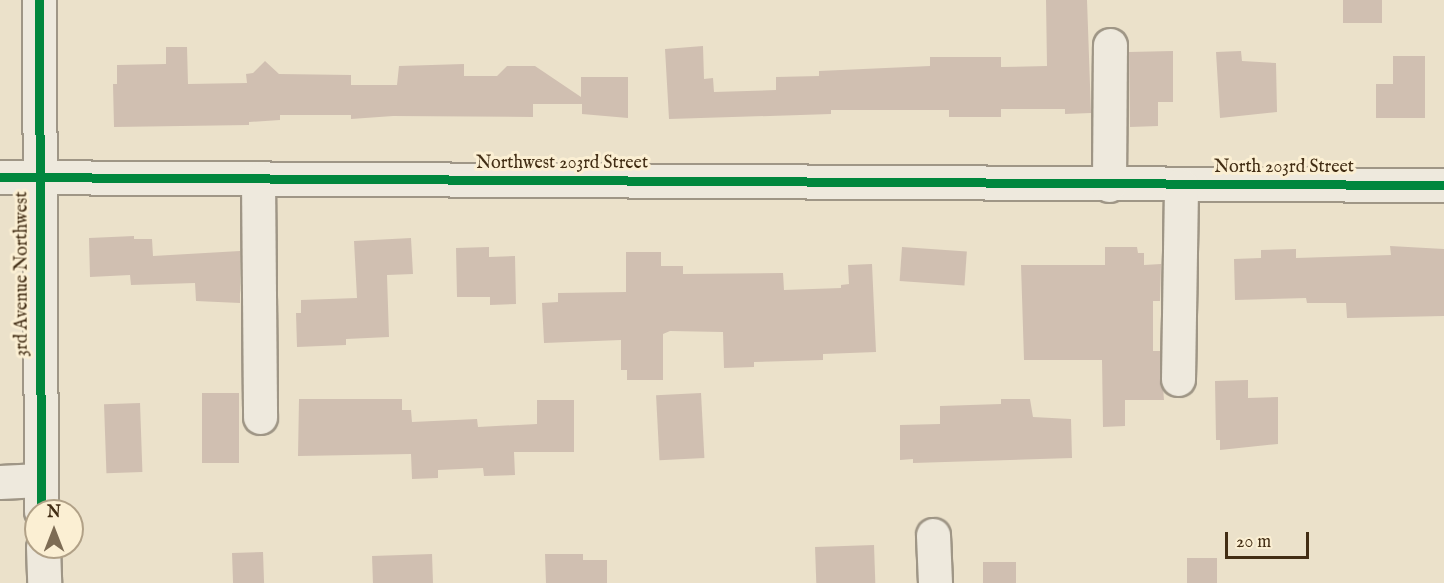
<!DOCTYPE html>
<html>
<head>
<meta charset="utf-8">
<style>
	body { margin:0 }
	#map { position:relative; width:1444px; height:583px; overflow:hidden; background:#ebe1ca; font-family:"IM FELL English",serif }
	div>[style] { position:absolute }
	.building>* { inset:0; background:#d0bfb1; transform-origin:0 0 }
	.roads { filter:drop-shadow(2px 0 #9f9686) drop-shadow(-2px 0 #9f9686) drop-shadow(0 2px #9f9686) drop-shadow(0 -2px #9f9686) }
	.minor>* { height:33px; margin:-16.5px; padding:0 16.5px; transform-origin:16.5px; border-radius:16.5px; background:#eee9dd }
	.cycleway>* { height:9px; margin:-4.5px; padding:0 4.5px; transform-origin:4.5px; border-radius:4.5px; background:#00873e }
	span { translate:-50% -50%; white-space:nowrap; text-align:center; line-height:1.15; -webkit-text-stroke:6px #fbefd3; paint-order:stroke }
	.street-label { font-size:18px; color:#422d14 }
	.north { position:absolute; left:24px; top:499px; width:60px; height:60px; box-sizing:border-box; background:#fbefd3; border:2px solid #b1a187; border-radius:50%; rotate:0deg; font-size:16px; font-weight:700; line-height:24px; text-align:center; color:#422d14 }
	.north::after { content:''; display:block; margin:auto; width:21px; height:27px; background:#7d6c54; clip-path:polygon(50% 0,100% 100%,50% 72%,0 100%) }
	.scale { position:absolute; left:1225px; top:532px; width:84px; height:27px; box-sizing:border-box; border:3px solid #422d14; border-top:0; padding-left:8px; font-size:18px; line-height:21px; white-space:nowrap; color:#422d14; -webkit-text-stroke:4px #fbefd3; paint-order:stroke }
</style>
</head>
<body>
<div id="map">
	<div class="building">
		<i style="clip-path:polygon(1046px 0,1087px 0,1091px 113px,1065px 114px,1065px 109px,1001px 109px,1001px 117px,949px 117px,949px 110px,831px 110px,831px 114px,669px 119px,665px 49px,703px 46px,704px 79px,713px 78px,714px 92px,776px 90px,776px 77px,819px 76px,819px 71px,930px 66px,930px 57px,1001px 57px,1001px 67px,1047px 66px)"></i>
		<i style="left:1343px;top:0;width:39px;height:23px"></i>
		<i style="clip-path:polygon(166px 47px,187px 47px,188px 84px,247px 83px,246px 74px,253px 73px,265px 61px,279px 74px,351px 75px,351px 85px,397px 85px,399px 66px,464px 64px,464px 76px,497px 76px,507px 66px,535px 66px,581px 97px,581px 77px,628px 77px,628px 118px,582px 114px,582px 104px,533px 104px,533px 117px,393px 116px,351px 119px,351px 115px,280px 115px,280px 120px,249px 122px,249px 125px,114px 127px,113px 84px,117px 84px,117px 65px,166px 64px)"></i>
		<i style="clip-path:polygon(1173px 51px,1173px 102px,1158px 102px,1158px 126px,1130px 127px,1129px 52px)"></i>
		<i style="clip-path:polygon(1241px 51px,1242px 61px,1276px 63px,1277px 112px,1220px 118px,1216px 52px)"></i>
		<i style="clip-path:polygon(1393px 56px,1425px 56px,1425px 118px,1376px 118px,1376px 84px,1393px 84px)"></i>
		<i style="clip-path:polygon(134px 236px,134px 239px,152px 239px,153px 256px,240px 251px,240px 303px,196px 301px,195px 283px,131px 285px,130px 275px,90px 277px,89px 238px)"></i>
		<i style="clip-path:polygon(411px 238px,413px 274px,387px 275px,389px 337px,346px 339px,346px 345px,297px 347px,296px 313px,301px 313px,301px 300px,357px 298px,354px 241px)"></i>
		<i style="clip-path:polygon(1390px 246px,1444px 249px,1444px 316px,1347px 318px,1346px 303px,1307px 303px,1306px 298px,1235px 300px,1234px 259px,1261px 258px,1261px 250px,1296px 249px,1296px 258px,1391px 255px)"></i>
		<i style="clip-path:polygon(489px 247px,489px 257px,515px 256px,516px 304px,490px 305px,490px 297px,457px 297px,456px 248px)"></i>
		<i style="left:902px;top:247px;width:65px;height:34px;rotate:4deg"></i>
		<i style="clip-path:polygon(1105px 247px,1137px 247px,1138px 253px,1144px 253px,1144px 265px,1161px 264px,1160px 301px,1153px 301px,1153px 351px,1160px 351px,1164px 400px,1125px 400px,1125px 426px,1103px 427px,1102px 360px,1024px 360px,1021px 265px,1105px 265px)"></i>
		<i style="clip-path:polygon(626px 252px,661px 252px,661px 266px,683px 266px,683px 274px,783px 273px,784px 290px,841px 288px,841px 285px,849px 284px,848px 265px,872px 264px,876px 352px,823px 354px,823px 360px,754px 362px,754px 367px,724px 368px,723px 332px,670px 331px,663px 334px,663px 380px,627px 380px,627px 370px,621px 370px,621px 340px,544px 343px,542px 303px,558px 302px,558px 293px,626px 292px)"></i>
		<i style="clip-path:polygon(1248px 380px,1248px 398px,1278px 397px,1278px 444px,1220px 450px,1220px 440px,1216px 440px,1215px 381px)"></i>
		<i style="left:202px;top:393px;width:37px;height:70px"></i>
		<i style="left:701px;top:393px;width:65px;height:45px;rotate:87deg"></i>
		<i style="clip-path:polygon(299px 399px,402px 399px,402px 410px,411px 410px,412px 422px,477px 419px,478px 427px,537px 424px,537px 400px,574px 400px,574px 452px,514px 452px,515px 475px,484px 476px,483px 468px,438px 470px,438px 478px,412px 479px,411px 454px,298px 456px)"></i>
		<i style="clip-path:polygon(1001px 399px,1030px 399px,1033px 417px,1071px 419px,1072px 458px,913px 463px,913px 459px,900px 460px,900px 425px,940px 424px,940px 406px,1001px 404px)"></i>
		<i style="left:140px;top:403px;width:69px;height:36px;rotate:88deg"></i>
		<i style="left:874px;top:545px;width:38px;height:59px;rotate:88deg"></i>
		<i style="left:263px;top:552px;width:31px;height:31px;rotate:88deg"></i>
		<i style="left:432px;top:554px;width:29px;height:60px;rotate:88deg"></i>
		<i style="clip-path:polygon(545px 554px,583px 554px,583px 560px,607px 560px,607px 583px,546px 583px)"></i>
		<i style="left:1187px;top:558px;width:30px;height:25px"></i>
		<i style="left:983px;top:562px;width:33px;height:21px"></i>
	</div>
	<div class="roads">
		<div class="minor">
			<i style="left:39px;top:0;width:511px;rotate:89.78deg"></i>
			<i style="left:0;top:177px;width:1444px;rotate:0.32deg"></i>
			<i style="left:258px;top:179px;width:238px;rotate:89.5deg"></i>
			<i style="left:1109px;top:185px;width:140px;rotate:-89.6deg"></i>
			<i style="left:1178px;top:379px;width:194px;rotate:-89.1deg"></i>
			<i style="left:0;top:482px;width:40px;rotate:-2.9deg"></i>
			<i style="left:933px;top:535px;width:48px;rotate:87.6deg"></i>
			<i style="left:43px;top:547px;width:36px;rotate:88deg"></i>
		</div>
	</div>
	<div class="cycleway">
		<i style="left:39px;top:0;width:511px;rotate:89.78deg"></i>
		<i style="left:0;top:177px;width:1444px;rotate:0.32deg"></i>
	</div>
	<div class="street-label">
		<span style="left:562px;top:164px">Northwest 203rd Street</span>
		<span style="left:1284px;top:168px">North 203rd Street</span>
		<span style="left:23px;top:274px;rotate:-90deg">3rd Avenue Northwest</span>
	</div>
	<div class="north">N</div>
	<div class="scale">20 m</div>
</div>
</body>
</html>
